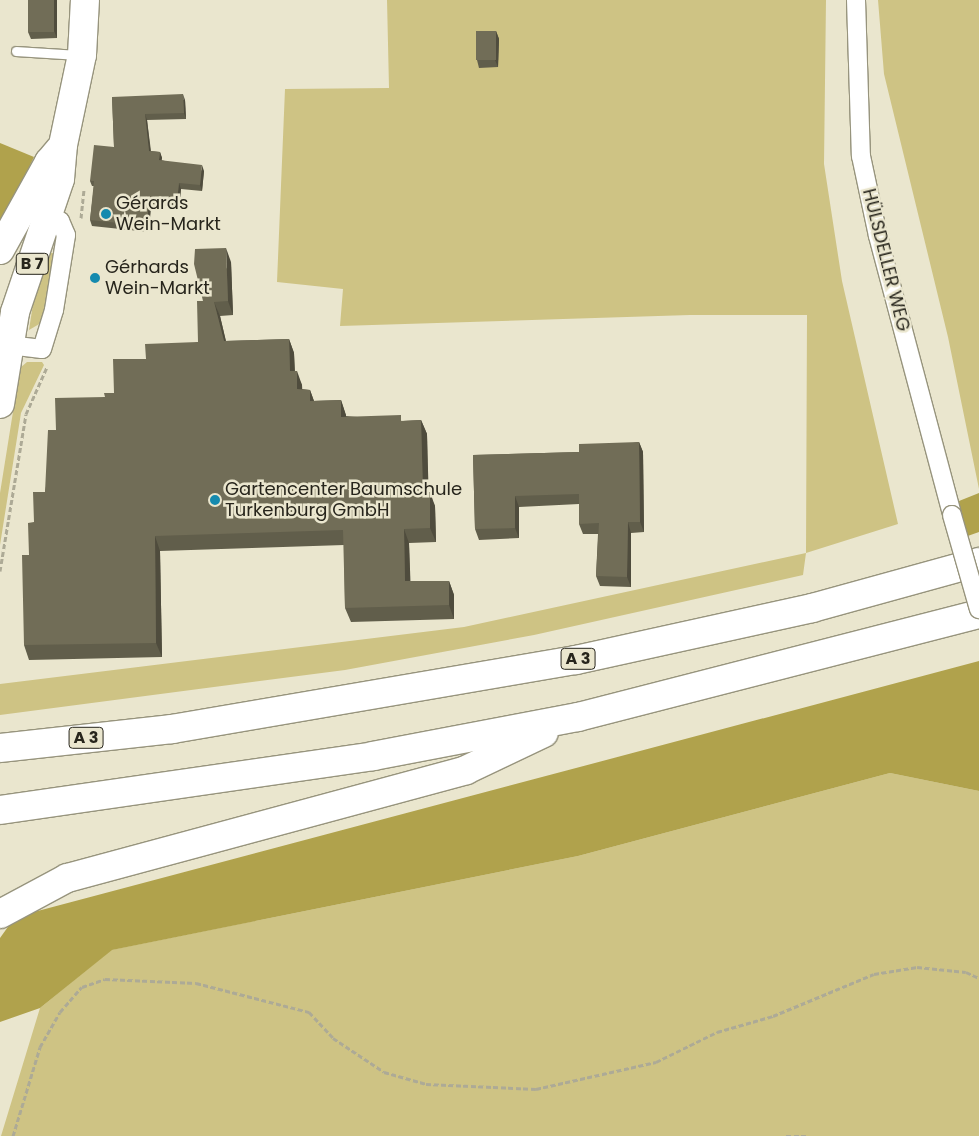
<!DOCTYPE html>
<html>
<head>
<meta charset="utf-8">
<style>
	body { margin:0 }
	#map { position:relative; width:979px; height:1136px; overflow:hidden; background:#eae6ce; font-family:Poppins,sans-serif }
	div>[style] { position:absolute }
	.green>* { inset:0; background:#cec384 }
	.forest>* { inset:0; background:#b0a24c }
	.path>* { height:3px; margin-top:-1.5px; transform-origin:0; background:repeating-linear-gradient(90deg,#adaa96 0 5px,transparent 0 7.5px) }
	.roads { filter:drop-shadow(1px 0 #97947d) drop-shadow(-1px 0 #97947d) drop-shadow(0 1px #97947d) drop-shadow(0 -1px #97947d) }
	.lane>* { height:9px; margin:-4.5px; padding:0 4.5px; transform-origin:4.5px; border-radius:4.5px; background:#fff }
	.street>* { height:18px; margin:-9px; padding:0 9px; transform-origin:9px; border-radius:9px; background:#fff }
	.primary>* { height:28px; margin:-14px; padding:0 14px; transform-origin:14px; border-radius:14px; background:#fff }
	.highway>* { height:28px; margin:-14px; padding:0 14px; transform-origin:14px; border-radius:14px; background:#fff }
	.bridges { filter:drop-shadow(1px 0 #97947d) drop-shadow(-1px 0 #97947d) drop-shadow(0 1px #97947d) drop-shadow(0 -1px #97947d) }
	.street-bridge>* { height:18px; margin:-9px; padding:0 9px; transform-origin:9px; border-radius:9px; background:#fff }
	.wall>* { inset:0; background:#615e4b }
	.shaded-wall>* { inset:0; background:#4f4c3d }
	.building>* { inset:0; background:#716d57; transform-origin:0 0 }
	.dots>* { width:14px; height:14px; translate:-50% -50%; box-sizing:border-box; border:2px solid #eae6ce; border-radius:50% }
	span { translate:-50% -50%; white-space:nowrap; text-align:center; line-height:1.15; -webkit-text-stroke:5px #eae6ce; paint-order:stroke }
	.shield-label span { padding:1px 4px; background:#eae6ce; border:1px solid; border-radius:4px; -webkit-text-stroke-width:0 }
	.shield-label { font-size:16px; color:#27251c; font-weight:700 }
	.poi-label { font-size:18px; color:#27251c }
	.left { translate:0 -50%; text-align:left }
	.street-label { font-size:18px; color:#27251c }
</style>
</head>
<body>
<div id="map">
	<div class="green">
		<i style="clip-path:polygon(387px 0,826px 0,824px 164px,842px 281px,898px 524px,806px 553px,803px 575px,534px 635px,345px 670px,0 715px,0 684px,464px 627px,806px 553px,807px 315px,690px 315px,340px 326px,343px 289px,277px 282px,285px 89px,389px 88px)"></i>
		<i style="clip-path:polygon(878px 0,979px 0,979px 489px,948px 337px,884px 74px)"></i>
		<i style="clip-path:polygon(49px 252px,55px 254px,47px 304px,41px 323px,29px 330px,35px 291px)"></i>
		<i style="clip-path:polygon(27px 362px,42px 362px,44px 365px,21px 413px,0 545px,0 493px,20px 368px)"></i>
		<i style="clip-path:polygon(890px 773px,979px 791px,979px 1136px,1px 1136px,40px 1008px,111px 950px,578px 856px)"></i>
	</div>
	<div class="forest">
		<i style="clip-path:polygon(0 143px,34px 157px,0 228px)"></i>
		<i style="clip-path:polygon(979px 493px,979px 532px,962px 538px,959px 501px)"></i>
		<i style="clip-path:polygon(979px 661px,979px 791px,890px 773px,578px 856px,112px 950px,40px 1008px,0 1022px,0 938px,15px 917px)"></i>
	</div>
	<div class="path">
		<i style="left:81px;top:218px;width:29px;rotate:-84deg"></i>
		<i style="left:0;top:571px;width:159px;rotate:-80.6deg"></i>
		<i style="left:26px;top:414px;width:51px;rotate:-65.9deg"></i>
		<i style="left:13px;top:1136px;width:93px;rotate:-73.1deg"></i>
		<i style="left:40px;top:1047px;width:40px;rotate:-60.3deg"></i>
		<i style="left:60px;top:1012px;width:33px;rotate:-49deg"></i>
		<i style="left:82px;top:987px;width:24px;rotate:-19deg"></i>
		<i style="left:105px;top:979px;width:91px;rotate:2.5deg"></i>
		<i style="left:196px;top:983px;width:117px;rotate:14.4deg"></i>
		<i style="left:309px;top:1012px;width:35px;rotate:47deg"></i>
		<i style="left:333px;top:1038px;width:61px;rotate:33.7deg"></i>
		<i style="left:384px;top:1072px;width:44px;rotate:15.9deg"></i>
		<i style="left:426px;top:1084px;width:110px;rotate:2.6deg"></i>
		<i style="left:536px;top:1089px;width:123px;rotate:-12.7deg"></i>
		<i style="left:656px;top:1062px;width:68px;rotate:-26.2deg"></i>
		<i style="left:717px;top:1032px;width:58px;rotate:-15.9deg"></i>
		<i style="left:773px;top:1016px;width:109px;rotate:-22.6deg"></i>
		<i style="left:874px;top:974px;width:44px;rotate:-9.2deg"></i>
		<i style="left:917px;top:967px;width:49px;rotate:5.8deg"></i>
		<i style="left:966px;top:972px;width:14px;rotate:25deg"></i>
		<i style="left:786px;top:1136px;width:20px"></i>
	</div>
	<div class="roads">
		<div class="lane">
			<i style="left:16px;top:51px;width:62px;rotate:3.7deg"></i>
		</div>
		<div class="street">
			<i style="left:856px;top:0;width:156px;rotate:88.2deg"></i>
			<i style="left:861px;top:156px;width:82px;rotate:78deg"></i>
			<i style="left:878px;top:236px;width:289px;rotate:75.1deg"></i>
			<i style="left:9px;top:345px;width:33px;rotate:7deg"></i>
			<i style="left:42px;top:349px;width:41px;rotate:-72.9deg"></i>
			<i style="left:54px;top:310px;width:76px;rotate:-80.9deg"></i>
			<i style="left:66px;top:235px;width:15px;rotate:-113deg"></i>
			<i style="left:60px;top:221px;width:21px;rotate:-161deg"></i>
		</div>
		<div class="primary">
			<i style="left:0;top:250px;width:101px;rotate:-60.9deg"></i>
			<i style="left:49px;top:162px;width:16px;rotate:-50deg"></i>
			<i style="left:0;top:404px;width:93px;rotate:-80.7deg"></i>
			<i style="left:15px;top:312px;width:140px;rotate:-71.3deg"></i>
			<i style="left:60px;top:179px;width:34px;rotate:-85deg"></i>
			<i style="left:63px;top:145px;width:92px;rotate:-78.1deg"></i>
			<i style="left:82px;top:55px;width:55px;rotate:-86.9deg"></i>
		</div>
		<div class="highway">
			<i style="left:0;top:748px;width:173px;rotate:-6.3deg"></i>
			<i style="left:172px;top:729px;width:410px;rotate:-9.7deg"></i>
			<i style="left:576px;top:660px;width:242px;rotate:-12.4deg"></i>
			<i style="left:812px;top:608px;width:173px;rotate:-15.4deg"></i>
			<i style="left:0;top:810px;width:377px;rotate:-8.2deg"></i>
			<i style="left:373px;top:756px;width:209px;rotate:-10.8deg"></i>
			<i style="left:578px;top:717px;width:414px;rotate:-14.4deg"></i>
			<i style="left:0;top:914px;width:76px;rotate:-28.2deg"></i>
			<i style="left:67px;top:878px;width:413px;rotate:-15.1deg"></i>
			<i style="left:466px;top:770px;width:86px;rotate:-25.4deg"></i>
		</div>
	</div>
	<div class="bridges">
		<div class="street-bridge">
			<i style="left:952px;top:515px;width:98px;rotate:74deg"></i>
		</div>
	</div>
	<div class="wall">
		<i style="clip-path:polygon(57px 0,57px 38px,31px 39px,28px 32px)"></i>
		<i style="clip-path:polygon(496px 31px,499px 39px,498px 67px,479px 68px,477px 60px)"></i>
		<i style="clip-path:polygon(112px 97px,185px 100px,186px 119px,147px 120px,151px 151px,160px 152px,162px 158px,161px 160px,204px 171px,202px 191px,181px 189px,179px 207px,151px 204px,149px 232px,92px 226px,90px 220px,94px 186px,92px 186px,90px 181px,114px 147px)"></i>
		<i style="clip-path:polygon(231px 262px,233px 315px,220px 316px,226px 341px,289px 339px,294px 353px,295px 371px,302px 385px,302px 389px,310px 390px,314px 401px,341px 400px,346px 416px,403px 421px,421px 420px,427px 434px,428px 492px,435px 506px,436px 542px,409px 543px,410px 581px,449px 581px,454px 595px,454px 619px,351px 622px,345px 608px,344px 545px,160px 551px,162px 657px,29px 660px,24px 645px,29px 555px,34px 522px,45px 492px,56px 430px,105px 397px,114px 393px,146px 359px,198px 342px,203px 301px)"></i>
		<i style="clip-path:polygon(639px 442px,643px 452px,644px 532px,631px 533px,631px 587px,600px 586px,596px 576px,598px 534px,583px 534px,579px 524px,579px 504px,519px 507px,519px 538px,479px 540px,475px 529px,473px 455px,579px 452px)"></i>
	</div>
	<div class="shaded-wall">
		<i style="clip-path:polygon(54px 0,57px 0,57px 38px,54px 31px)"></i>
		<i style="clip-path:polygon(496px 31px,499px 39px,498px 67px,495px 60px)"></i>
		<i style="clip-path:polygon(183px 94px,185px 100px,186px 119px,184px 113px)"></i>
		<i style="clip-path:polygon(145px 114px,147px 120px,151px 156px,149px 151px)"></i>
		<i style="clip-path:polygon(160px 152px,162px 158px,161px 166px,159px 160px)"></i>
		<i style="clip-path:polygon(202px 165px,204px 171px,202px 191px,200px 185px)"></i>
		<i style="clip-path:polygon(179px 183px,181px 189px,179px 207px,177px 201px)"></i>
		<i style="clip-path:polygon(149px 198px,151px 204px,149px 232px,147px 226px)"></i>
		<i style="clip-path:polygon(226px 248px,231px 262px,233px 315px,228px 301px)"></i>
		<i style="clip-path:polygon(214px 302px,220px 316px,229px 355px,224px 341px)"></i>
		<i style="clip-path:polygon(289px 339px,294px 353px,295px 386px,290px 371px)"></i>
		<i style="clip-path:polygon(297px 371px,302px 385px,303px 404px,297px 389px)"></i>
		<i style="clip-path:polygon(310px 390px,315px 404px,310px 401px)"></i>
		<i style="clip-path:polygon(341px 400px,346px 415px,346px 431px,341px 417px)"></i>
		<i style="clip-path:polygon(421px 420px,427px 434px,429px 506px,423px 492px)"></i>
		<i style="clip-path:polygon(639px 442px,643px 452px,644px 532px,640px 522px)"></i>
		<i style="clip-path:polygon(430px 492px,435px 506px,436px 542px,430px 528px)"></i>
		<i style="clip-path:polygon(515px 496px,519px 507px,519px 538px,515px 528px)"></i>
		<i style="clip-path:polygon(628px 522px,631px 533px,631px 587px,627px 577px)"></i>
		<i style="clip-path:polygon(404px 529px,409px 543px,411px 596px,405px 581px)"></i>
		<i style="clip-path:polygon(155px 536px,160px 551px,162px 657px,156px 643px)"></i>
		<i style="clip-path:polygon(449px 581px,454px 595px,454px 619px,449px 605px)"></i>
	</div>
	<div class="building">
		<i style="left:28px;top:0;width:26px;height:32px"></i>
		<i style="left:476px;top:31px;width:20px;height:29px"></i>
		<i style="clip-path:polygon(183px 94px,184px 113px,145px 114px,149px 151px,160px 152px,159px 160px,202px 165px,200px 185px,179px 183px,177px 201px,149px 198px,147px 226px,90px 220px,94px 181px,90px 181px,94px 145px,114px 147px,112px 97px)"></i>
		<i style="clip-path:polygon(226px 248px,228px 301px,214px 302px,224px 341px,289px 339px,290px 371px,297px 371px,297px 389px,310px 390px,310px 401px,341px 400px,341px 417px,401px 415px,401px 421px,421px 420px,423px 492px,430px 492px,430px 528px,404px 529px,405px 581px,449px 581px,449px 605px,345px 608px,343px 530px,155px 536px,156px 643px,24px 645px,22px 555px,29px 555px,28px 523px,34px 522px,33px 492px,45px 492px,48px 430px,56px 430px,55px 398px,105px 397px,104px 393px,114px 393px,113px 359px,146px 359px,145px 344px,198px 342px,197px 301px,203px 301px,194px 264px,195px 249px)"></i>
		<i style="clip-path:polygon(639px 442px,640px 522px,628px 522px,627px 577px,596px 576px,599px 523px,579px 524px,579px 494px,515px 496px,515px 528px,475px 529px,473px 455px,579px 452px,579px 444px)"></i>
	</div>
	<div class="dots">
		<i style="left:106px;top:214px;background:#158aae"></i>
		<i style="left:95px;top:278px;background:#158aae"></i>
		<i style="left:215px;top:500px;background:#158aae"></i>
	</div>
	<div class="shield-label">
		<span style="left:32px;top:264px">B 7</span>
		<span style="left:578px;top:659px">A 3</span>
		<span style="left:86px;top:738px">A 3</span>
	</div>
	<div class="poi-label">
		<span class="left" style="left:116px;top:214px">Gérards<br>Wein-Markt</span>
		<span class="left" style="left:105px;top:278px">Gérhards<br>Wein-Markt</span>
		<span class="left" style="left:225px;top:500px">Gartencenter Baumschule<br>Turkenburg GmbH</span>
	</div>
	<div class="street-label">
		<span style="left:886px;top:260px;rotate:76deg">HÜLSDELLER WEG</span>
	</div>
</div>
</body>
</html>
